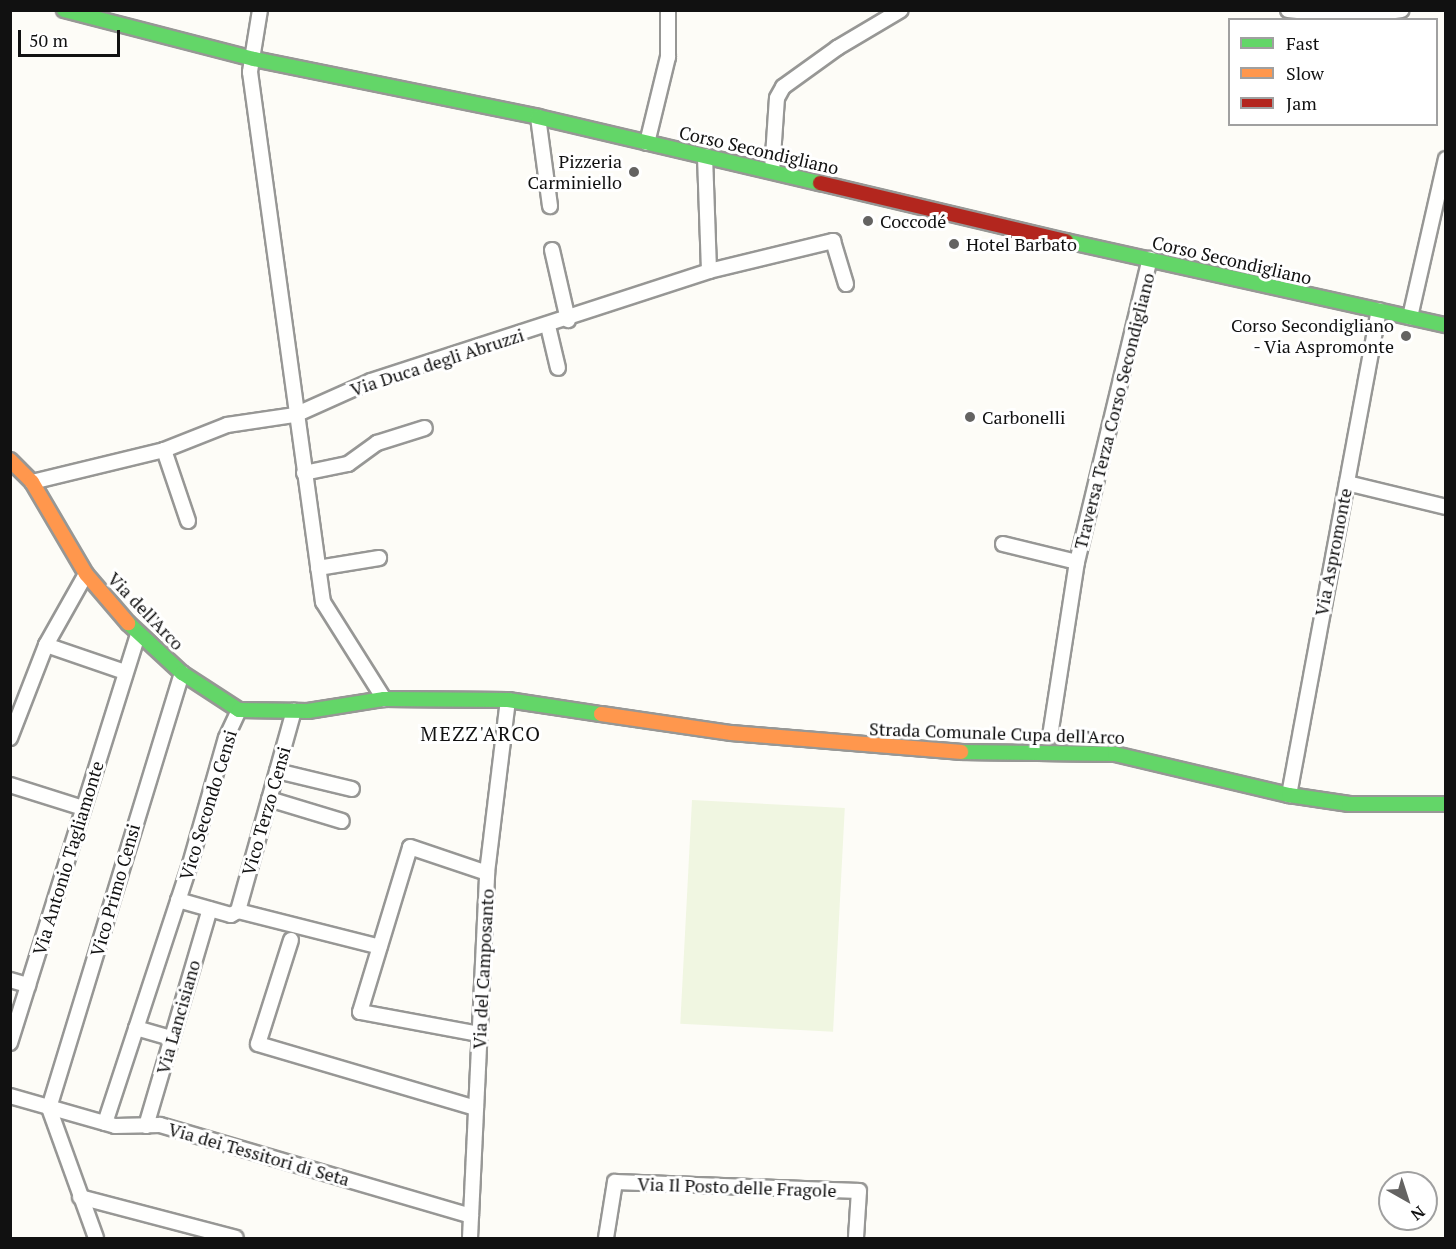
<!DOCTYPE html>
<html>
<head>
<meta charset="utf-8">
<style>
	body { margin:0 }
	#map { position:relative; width:1456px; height:1249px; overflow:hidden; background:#fdfcf7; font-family:"PT Serif",serif }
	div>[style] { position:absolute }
	.pitch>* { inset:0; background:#f0f6e1; transform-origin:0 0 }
	.roads { filter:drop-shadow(2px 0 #979795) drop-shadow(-2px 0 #979795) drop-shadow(0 2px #979795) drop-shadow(0 -2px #979795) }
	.street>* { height:14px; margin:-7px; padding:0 7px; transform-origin:7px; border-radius:7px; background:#fffffe }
	.fast>* { height:14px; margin:-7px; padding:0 7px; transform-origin:7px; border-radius:7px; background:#63d668 }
	.slow>* { height:14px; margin:-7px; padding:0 7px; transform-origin:7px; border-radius:7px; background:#ff974d }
	.jam>* { height:14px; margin:-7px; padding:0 7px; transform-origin:7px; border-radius:7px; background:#b3261e }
	.dots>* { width:16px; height:16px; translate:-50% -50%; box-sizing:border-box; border:3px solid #fff; border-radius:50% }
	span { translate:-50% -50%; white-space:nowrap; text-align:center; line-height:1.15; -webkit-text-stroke:6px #fff; paint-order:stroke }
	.street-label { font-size:18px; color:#111 }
	.poi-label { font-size:18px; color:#111 }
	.right { translate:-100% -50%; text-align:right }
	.left { translate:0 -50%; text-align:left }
	.neighbourhood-label { font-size:20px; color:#111; letter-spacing:1.5px }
	.frame { position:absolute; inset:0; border:12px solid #111; pointer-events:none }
	.legend { position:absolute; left:1228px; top:18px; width:210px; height:108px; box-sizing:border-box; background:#fff; border:2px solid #a0a0a0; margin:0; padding:8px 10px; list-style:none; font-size:18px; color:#111 }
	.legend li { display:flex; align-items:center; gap:12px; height:30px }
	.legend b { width:30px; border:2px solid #a0a0a0 }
	.north { position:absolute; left:1378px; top:1171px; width:60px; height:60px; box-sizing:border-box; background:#fff; border:2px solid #a0a0a0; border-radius:50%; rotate:141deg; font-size:16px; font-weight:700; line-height:24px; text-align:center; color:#111 }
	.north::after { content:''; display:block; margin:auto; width:21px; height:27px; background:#646362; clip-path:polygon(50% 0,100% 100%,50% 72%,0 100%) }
	.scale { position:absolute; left:18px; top:30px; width:102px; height:27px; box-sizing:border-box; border:3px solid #111; border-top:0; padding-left:8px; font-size:18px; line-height:21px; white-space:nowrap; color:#111; -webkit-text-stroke:4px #fff; paint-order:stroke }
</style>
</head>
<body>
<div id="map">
	<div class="pitch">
		<i style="left:692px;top:800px;width:153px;height:224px;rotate:3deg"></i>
	</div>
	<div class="roads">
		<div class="street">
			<i style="left:260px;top:10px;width:63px;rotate:99.2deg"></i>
			<i style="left:250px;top:72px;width:535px;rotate:82.16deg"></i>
			<i style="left:323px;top:602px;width:115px;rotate:57.8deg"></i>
			<i style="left:1288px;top:10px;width:65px;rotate:6.1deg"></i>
			<i style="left:1353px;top:17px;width:49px;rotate:-8.1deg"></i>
			<i style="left:538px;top:117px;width:90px;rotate:82.3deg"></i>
			<i style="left:647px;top:143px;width:89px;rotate:-76.3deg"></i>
			<i style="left:668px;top:57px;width:47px;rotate:-90deg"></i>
			<i style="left:705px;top:156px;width:115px;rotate:88deg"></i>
			<i style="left:772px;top:171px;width:73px;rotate:-86.1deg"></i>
			<i style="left:777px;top:98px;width:13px;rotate:-61deg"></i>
			<i style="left:783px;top:87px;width:67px;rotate:-35.8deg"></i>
			<i style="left:837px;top:48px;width:74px;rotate:-30.7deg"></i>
			<i style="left:552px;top:250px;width:72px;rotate:77.1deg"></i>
			<i style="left:1410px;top:317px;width:162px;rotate:-77.2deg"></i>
			<i style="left:548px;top:326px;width:43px;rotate:76.6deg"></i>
			<i style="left:164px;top:450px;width:75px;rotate:71.3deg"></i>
			<i style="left:304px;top:473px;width:45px;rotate:-11.6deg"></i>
			<i style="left:348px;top:464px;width:36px;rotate:-36deg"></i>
			<i style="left:377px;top:443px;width:50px;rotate:-17.4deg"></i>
			<i style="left:32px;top:482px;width:136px;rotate:-13.6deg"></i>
			<i style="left:164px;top:450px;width:68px;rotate:-21.6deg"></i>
			<i style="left:227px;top:425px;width:69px;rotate:-8.4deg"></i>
			<i style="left:295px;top:415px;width:83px;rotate:-24.1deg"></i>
			<i style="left:371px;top:381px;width:355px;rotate:-18deg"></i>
			<i style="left:709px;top:271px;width:128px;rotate:-13.6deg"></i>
			<i style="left:833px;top:241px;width:45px;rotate:73.2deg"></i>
			<i style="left:1347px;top:483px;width:102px;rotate:13.6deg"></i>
			<i style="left:1003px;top:544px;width:76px;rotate:13.7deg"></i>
			<i style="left:318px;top:568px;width:62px;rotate:-9.3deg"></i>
			<i style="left:46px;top:645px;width:83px;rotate:18.9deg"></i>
			<i style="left:1050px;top:736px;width:176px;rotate:-81.2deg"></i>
			<i style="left:1077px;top:562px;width:312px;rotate:-76.5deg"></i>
			<i style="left:10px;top:738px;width:100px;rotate:-68.8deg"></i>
			<i style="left:46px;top:645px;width:81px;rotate:-60.6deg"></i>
			<i style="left:277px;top:771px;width:77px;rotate:13.5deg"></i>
			<i style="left:10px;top:785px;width:77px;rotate:17.5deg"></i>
			<i style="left:1289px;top:795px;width:493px;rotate:-79.5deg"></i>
			<i style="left:269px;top:799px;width:76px;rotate:16.8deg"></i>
			<i style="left:178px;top:900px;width:55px;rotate:15.8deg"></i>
			<i style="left:231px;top:915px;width:8px;rotate:-30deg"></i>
			<i style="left:238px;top:911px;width:208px;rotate:-74.4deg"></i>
			<i style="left:238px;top:911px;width:146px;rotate:14.2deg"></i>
			<i style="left:291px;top:940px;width:109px;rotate:107.6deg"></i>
			<i style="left:258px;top:1044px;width:227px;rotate:16.4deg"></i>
			<i style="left:10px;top:980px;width:19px;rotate:16deg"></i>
			<i style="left:136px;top:1028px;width:37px;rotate:16deg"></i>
			<i style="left:479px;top:1034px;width:121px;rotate:-169.5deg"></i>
			<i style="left:360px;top:1012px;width:172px;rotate:-73.1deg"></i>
			<i style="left:410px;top:847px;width:81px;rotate:18.7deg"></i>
			<i style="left:10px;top:1043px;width:429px;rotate:-72.6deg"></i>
			<i style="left:10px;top:1096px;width:109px;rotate:15.9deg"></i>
			<i style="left:115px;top:1126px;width:45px;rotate:-1.3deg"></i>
			<i style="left:160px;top:1125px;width:324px;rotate:16.3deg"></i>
			<i style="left:49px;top:1108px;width:455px;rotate:-73deg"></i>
			<i style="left:49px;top:1108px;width:138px;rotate:70.1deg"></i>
			<i style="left:105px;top:1123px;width:273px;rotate:-71.8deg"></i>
			<i style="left:190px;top:864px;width:131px;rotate:-74.1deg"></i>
			<i style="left:226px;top:738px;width:31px;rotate:-65deg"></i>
			<i style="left:146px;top:1126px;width:226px;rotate:-73.6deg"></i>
			<i style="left:80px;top:1197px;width:161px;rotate:14.7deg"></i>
			<i style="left:470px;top:1238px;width:365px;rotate:-87.3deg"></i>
			<i style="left:487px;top:873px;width:174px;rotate:-83.1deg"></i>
			<i style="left:606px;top:1238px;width:57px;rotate:-80.9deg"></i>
			<i style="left:615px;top:1182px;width:244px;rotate:2.1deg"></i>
			<i style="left:859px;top:1191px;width:47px;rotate:93.7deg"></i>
		</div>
		<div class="fast">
			<i style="left:64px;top:10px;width:196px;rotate:14.5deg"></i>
			<i style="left:254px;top:59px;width:290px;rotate:11.5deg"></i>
			<i style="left:538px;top:117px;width:290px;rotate:13.2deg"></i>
			<i style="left:1066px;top:241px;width:389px;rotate:12.5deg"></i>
			<i style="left:128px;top:623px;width:74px;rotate:42.8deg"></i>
			<i style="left:182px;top:673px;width:68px;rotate:33deg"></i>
			<i style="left:239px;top:710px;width:69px;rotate:0.8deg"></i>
			<i style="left:308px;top:711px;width:77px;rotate:-9deg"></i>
			<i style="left:384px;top:699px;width:124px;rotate:0.5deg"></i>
			<i style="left:508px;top:700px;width:94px;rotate:8.6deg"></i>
			<i style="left:961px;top:752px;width:154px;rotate:0.7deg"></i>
			<i style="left:1115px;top:754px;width:179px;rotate:13.3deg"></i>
			<i style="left:1289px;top:795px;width:61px;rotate:8.5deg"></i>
			<i style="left:1349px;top:804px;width:97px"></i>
		</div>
		<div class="slow">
			<i style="left:10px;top:460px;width:31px;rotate:45deg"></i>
			<i style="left:32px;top:482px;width:107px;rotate:59.6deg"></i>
			<i style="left:86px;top:574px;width:65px;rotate:49.4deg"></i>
			<i style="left:601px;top:714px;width:132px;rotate:8.3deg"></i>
			<i style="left:732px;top:733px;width:230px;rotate:4.7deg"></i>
		</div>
		<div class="jam">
			<i style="left:820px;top:183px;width:253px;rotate:13.3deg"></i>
		</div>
	</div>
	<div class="dots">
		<i style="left:634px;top:172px;background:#646362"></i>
		<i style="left:868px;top:221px;background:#646362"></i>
		<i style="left:954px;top:244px;background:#646362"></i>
		<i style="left:1406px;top:336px;background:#646362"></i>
		<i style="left:970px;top:417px;background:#646362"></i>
	</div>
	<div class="street-label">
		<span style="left:759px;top:150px;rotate:13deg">Corso Secondigliano</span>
		<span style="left:1232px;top:260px;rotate:13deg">Corso Secondigliano</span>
		<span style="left:437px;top:362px;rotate:-18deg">Via Duca degli Abruzzi</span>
		<span style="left:1114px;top:411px;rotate:-76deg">Traversa Terza Corso Secondigliano</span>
		<span style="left:1333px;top:552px;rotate:-79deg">Via Aspromonte</span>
		<span style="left:146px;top:611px;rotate:46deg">Via dell'Arco</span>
		<span style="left:997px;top:733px;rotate:2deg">Strada Comunale Cupa dell'Arco</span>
		<span style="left:208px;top:805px;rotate:-73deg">Vico Secondo Censi</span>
		<span style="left:266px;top:811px;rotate:-74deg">Vico Terzo Censi</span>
		<span style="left:68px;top:858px;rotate:-73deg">Via Antonio Tagliamonte</span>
		<span style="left:115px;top:890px;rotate:-74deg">Vico Primo Censi</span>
		<span style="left:483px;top:969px;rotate:-87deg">Via del Camposanto</span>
		<span style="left:178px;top:1017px;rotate:-74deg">Via Lancisiano</span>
		<span style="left:259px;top:1154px;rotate:16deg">Via dei Tessitori di Seta</span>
		<span style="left:737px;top:1187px;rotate:2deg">Via Il Posto delle Fragole</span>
	</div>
	<div class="poi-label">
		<span class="right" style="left:622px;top:172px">Pizzeria<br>Carminiello</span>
		<span class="left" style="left:880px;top:221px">Coccodé</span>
		<span class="left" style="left:966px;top:244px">Hotel Barbato</span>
		<span class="right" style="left:1394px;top:336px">Corso Secondigliano<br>- Via Aspromonte</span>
		<span class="left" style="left:982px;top:417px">Carbonelli</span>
	</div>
	<div class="neighbourhood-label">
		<span style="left:481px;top:733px">MEZZ'ARCO</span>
	</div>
	<div class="frame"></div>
	<ul class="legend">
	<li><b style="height:8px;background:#63d668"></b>Fast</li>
	<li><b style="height:8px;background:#ff974d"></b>Slow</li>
	<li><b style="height:8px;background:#b3261e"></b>Jam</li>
	</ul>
	<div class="north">N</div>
	<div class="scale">50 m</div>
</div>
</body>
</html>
